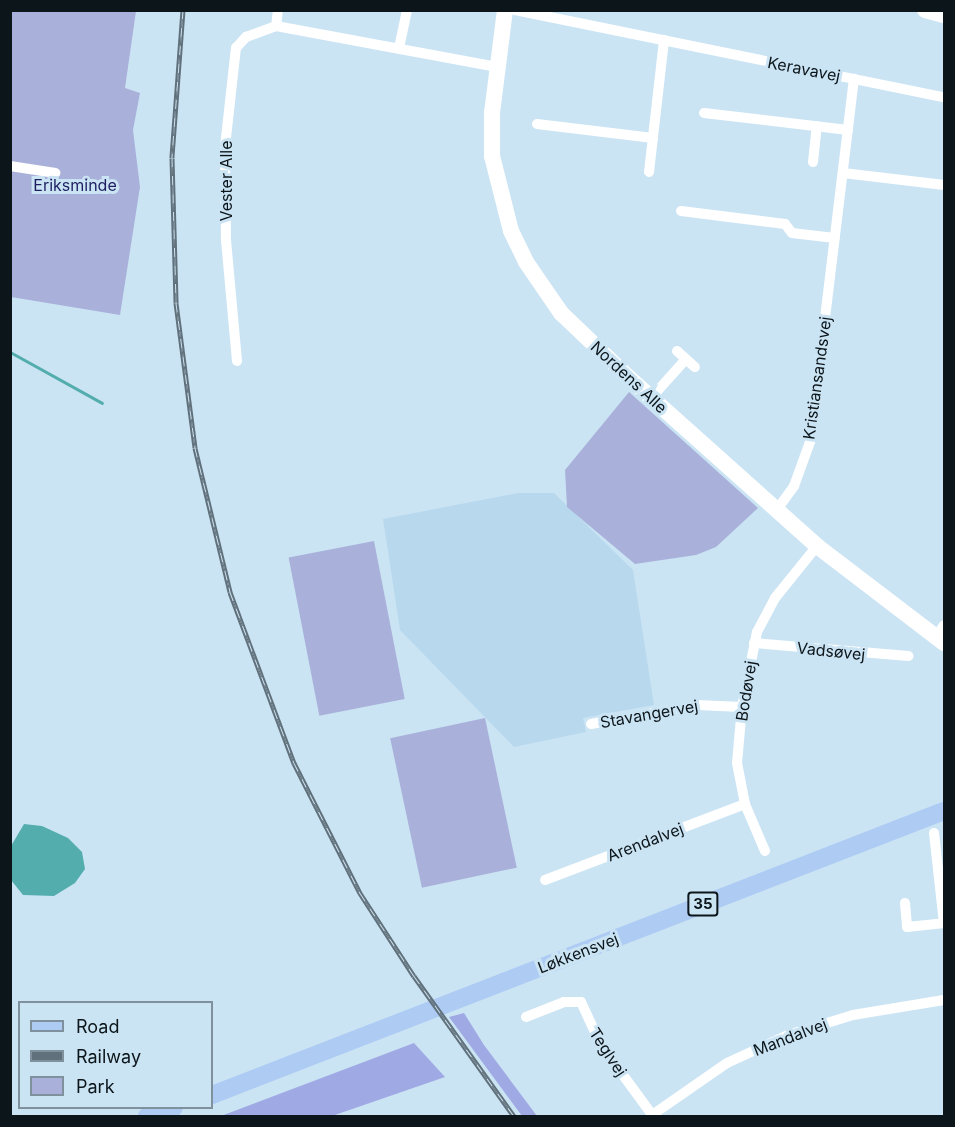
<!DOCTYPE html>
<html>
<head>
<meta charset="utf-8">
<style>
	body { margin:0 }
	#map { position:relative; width:955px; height:1127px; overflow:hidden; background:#cbe4f4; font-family:Inter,sans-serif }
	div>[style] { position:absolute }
	.built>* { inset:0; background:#b8d8ed }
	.green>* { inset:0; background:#a9b1da; transform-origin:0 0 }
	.forest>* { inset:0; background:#9fa9e3 }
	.water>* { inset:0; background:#54adad }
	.stream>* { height:3px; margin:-1.5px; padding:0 1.5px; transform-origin:1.5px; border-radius:1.5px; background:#54adad }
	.street>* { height:10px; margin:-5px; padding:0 5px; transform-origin:5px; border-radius:5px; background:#fff }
	.secondary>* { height:16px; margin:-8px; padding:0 8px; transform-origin:8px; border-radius:8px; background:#fff }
	.primary>* { height:18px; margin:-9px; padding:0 9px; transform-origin:9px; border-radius:9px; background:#aecbf4 }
	.rail>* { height:5px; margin-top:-2.5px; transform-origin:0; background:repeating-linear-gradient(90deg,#cbe4f4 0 9px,#61717b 0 18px); box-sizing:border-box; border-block:2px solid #61717b }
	span { translate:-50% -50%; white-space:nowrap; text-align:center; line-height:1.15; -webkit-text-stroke:6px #cbe4f4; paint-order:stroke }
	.shield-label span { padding:2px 4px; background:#cbe4f4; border:2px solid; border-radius:4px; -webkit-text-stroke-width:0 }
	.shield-label { font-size:15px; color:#0c151a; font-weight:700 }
	.street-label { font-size:16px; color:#0c151a }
	.park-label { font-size:16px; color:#1f1e61 }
	.frame { position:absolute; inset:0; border:12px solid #0c151a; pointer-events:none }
	.legend { position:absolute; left:18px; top:1001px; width:195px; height:108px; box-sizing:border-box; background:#cbe4f4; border:2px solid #7f919d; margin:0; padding:8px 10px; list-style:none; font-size:18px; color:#0c151a }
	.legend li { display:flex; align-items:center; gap:12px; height:30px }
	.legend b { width:30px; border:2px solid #7f919d }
</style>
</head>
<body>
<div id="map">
	<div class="built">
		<i style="clip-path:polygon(518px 493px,554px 493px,633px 570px,654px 705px,583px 718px,586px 732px,514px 747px,400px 630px,383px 519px)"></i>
	</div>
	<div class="green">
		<i style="clip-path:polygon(10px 11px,136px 11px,125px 88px,140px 93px,133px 130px,140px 187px,120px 315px,11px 297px)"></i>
		<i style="clip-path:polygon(629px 392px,758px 508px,716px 547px,696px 555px,635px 564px,567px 507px,565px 470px)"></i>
		<i style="left:374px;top:541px;width:161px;height:87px;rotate:79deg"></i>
		<i style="left:485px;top:718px;width:153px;height:97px;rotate:78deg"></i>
	</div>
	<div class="forest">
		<i style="clip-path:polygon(464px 1013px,484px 1045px,537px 1116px,522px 1116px,449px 1017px)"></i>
		<i style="clip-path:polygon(414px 1043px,445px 1077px,332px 1116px,221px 1116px)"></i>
	</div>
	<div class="water">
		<i style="clip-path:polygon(24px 824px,42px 826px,68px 838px,82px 852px,85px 869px,75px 883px,54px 896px,23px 895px,11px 880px,11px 846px)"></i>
	</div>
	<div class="stream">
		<i style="left:10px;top:352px;width:105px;rotate:29deg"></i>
	</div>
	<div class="street">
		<i style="left:515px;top:10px;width:438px;rotate:11.5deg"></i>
		<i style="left:276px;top:26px;width:16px;rotate:-83deg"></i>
		<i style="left:399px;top:48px;width:39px;rotate:-78deg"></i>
		<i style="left:704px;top:113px;width:145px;rotate:6.7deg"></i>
		<i style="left:537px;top:124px;width:117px;rotate:6.9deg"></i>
		<i style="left:813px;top:162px;width:36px;rotate:-84deg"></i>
		<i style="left:10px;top:166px;width:46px;rotate:8.8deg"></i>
		<i style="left:649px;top:172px;width:133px;rotate:-83.5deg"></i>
		<i style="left:843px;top:173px;width:102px;rotate:6.8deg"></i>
		<i style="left:681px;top:211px;width:105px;rotate:7.1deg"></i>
		<i style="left:785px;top:224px;width:11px;rotate:52deg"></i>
		<i style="left:792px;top:233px;width:43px;rotate:6.6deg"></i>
		<i style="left:677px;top:351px;width:24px;rotate:42deg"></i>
		<i style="left:237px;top:361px;width:121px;rotate:-95.2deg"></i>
		<i style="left:226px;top:241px;width:94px;rotate:-90.6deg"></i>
		<i style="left:225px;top:147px;width:100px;rotate:-83.7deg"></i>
		<i style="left:236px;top:48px;width:15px;rotate:-48deg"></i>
		<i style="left:246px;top:37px;width:32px;rotate:-20deg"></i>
		<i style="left:276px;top:26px;width:225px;rotate:10.5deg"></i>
		<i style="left:651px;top:398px;width:52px;rotate:-48.1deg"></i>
		<i style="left:776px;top:511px;width:31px;rotate:-54deg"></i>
		<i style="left:794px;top:486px;width:47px;rotate:-70deg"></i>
		<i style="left:810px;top:442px;width:366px;rotate:-83.1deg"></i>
		<i style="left:936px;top:637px;width:14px;rotate:-56deg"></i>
		<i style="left:754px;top:643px;width:155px;rotate:4.8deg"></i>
		<i style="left:591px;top:724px;width:108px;rotate:-10.2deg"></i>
		<i style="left:697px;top:705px;width:45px;rotate:2.5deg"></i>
		<i style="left:934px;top:833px;width:91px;rotate:83.7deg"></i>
		<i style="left:765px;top:851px;width:51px;rotate:-113.1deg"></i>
		<i style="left:745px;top:804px;width:42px;rotate:-101deg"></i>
		<i style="left:737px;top:763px;width:56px;rotate:-84.9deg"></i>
		<i style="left:742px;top:707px;width:76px;rotate:-78.7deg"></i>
		<i style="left:757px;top:632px;width:38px;rotate:-62deg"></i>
		<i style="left:775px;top:598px;width:67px;rotate:-51.1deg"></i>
		<i style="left:545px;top:880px;width:214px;rotate:-20.8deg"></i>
		<i style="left:905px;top:903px;width:24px;rotate:85deg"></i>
		<i style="left:907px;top:927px;width:37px;rotate:-6deg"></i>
		<i style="left:526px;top:1017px;width:41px;rotate:-21.5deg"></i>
		<i style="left:564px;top:1002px;width:17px"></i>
		<i style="left:581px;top:1002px;width:47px;rotate:65.1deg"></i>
		<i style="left:601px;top:1045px;width:88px;rotate:53.8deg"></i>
		<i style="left:652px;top:1115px;width:91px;rotate:-34.7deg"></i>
		<i style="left:727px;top:1063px;width:67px;rotate:-24.7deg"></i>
		<i style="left:788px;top:1035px;width:68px;rotate:-17.1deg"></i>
		<i style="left:853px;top:1015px;width:92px;rotate:-9.4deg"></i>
	</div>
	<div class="secondary">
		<i style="left:505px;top:10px;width:104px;rotate:97.2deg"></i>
		<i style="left:492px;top:113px;width:43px;rotate:90deg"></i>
		<i style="left:492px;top:156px;width:77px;rotate:75.8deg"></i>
		<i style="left:511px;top:231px;width:34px;rotate:64deg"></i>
		<i style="left:526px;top:262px;width:62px;rotate:55.5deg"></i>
		<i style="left:561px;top:313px;width:93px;rotate:43.7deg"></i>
		<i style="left:628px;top:377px;width:254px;rotate:41.8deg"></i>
		<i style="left:817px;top:546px;width:160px;rotate:37.4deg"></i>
		<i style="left:925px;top:10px;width:20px;rotate:15deg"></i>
	</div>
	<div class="primary">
		<i style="left:212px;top:1095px;width:785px;rotate:-21.21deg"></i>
		<i style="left:147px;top:1116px;width:28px;rotate:-17deg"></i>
	</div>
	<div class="rail">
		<i style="left:183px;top:10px;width:148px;rotate:94.3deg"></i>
		<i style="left:172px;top:158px;width:145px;rotate:88.4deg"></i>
		<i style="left:176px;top:303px;width:146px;rotate:82.5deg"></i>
		<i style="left:195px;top:448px;width:148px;rotate:76.3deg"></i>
		<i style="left:230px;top:592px;width:183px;rotate:69.5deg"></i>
		<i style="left:294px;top:763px;width:146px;rotate:63.1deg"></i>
		<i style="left:360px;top:893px;width:99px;rotate:57deg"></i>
		<i style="left:414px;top:976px;width:172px;rotate:54.5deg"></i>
	</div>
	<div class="shield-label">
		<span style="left:703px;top:904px">35</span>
	</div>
	<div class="street-label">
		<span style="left:804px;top:69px;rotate:11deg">Keravavej</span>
		<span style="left:226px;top:181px;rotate:-90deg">Vester Alle</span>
		<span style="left:629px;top:377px;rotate:43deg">Nordens Alle</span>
		<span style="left:817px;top:378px;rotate:-82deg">Kristiansandsvej</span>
		<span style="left:831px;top:651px;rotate:6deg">Vadsøvej</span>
		<span style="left:746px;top:691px;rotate:-81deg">Bodøvej</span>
		<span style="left:649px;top:714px;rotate:-10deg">Stavangervej</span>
		<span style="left:645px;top:842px;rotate:-21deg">Arendalvej</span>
		<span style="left:578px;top:953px;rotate:-21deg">Løkkensvej</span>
		<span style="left:790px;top:1037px;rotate:-21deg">Mandalvej</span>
		<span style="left:608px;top:1052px;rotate:57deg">Teglvej</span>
	</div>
	<div class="park-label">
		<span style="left:75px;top:185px">Eriksminde</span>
	</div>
	<div class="frame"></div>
	<ul class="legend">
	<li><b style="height:8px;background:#aecbf4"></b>Road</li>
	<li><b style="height:8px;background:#61717b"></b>Railway</li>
	<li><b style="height:16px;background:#a9b1da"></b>Park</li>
	</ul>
</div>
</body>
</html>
